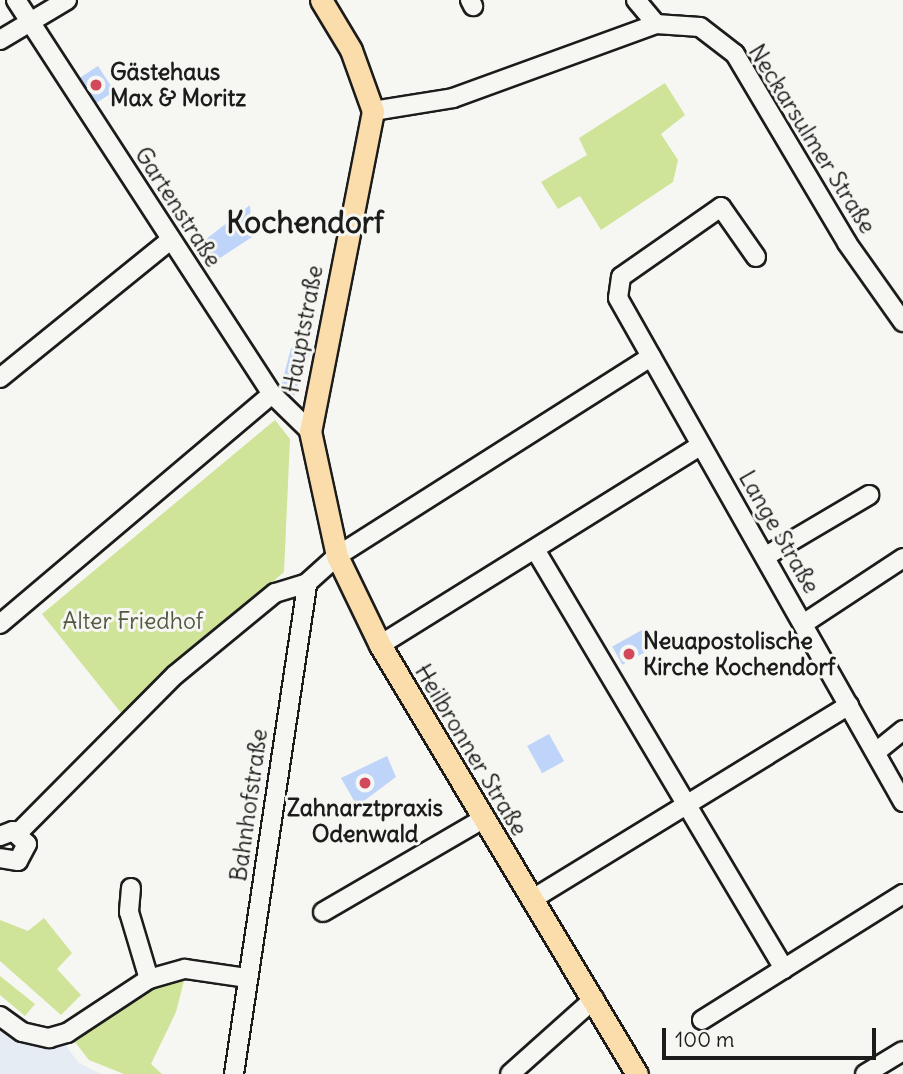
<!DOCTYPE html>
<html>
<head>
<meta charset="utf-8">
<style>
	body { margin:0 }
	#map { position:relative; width:903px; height:1074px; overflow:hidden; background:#f6f6f2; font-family:Delius,sans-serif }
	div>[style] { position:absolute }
	.built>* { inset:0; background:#e6ecf4 }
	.green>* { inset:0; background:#cfe498 }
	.building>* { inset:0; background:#bfd4f9; transform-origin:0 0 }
	.roads { filter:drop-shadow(2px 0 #1c1c1c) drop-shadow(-2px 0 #1c1c1c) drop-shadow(0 2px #1c1c1c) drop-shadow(0 -2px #1c1c1c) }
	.minor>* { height:18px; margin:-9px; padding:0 9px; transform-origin:9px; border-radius:9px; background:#f6f6f2 }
	.major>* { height:21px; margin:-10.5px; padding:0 10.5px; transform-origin:10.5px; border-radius:10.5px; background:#faddab }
	.dots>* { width:19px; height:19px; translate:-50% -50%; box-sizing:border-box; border:4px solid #f6f6f2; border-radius:50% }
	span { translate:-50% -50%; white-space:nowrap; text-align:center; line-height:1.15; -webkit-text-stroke:6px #f6f6f2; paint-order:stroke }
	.poi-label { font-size:23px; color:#1c1c1c; font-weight:700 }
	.left { translate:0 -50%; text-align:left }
	.street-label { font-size:23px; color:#1c1c1c }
	.park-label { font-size:23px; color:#525841 }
	.district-label { font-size:30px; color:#1c1c1c; font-weight:700 }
	.scale { position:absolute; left:662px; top:1028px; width:214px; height:32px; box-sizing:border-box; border:4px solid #1c1c1c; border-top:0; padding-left:9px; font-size:21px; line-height:24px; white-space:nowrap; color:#1c1c1c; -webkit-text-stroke:5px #f6f6f2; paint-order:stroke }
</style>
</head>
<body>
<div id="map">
	<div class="built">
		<i style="clip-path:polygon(0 1023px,25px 1042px,63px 1042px,79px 1063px,101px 1074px,0 1074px)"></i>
	</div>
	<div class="green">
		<i style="clip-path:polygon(665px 83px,685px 115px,661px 134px,678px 160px,673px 182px,601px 230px,580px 196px,558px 209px,541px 182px,587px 155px,579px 138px)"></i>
		<i style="clip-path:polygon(275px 420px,290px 439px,284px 572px,122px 714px,42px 614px)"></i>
		<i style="clip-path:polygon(44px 918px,72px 953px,57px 969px,81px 995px,61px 1015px,0 961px,0 920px,28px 931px)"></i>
		<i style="clip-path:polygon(186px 973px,176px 1012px,151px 1064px,162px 1074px,124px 1074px,89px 1060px,75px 1042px,88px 1031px,82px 1025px,151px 982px)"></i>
		<i style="clip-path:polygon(0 976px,35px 1004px,25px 1016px,0 995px)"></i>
	</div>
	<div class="building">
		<i style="left:98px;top:66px;width:30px;height:22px;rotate:57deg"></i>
		<i style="clip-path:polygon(250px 205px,252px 237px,214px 262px,201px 243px)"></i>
		<i style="clip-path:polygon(291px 348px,310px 353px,294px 396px,282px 383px)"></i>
		<i style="left:642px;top:630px;width:21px;height:34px;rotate:61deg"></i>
		<i style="left:549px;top:734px;width:31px;height:25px;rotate:61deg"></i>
		<i style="clip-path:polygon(387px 756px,396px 777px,357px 806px,341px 778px)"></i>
	</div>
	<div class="roads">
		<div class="minor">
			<i style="left:16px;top:0;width:470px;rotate:57deg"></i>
			<i style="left:272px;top:394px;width:53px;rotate:44.2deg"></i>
			<i style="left:470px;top:0;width:7px;rotate:63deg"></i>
			<i style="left:636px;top:0;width:31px;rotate:50deg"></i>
			<i style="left:0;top:40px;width:78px;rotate:-30.8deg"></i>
			<i style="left:373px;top:111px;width:81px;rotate:-9.2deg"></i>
			<i style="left:453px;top:98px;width:216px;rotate:-20deg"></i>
			<i style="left:656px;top:24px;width:44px;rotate:3.9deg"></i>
			<i style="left:700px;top:27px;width:44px;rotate:37.6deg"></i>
			<i style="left:735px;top:54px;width:220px;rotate:59.3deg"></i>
			<i style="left:847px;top:243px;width:97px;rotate:54.7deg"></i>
			<i style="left:756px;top:257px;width:61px;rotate:-125deg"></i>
			<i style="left:721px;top:207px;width:122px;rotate:145deg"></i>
			<i style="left:621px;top:277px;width:21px;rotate:98deg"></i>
			<i style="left:618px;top:298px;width:579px;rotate:60.51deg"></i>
			<i style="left:0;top:378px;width:218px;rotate:-39deg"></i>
			<i style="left:536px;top:551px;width:486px;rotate:59.3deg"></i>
			<i style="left:766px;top:556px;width:120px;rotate:-30.6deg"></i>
			<i style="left:0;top:624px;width:356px;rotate:-40.2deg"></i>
			<i style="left:803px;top:624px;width:120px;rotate:-33.4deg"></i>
			<i style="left:380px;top:645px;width:378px;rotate:-31.9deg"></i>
			<i style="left:876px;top:752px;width:35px;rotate:-39deg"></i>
			<i style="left:18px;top:833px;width:223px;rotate:-45.2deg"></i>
			<i style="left:175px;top:675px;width:129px;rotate:-39.4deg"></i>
			<i style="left:275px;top:593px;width:34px;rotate:-17deg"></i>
			<i style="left:0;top:836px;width:14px;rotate:-21deg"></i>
			<i style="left:13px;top:831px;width:19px;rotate:43deg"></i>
			<i style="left:27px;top:844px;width:19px;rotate:118deg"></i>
			<i style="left:18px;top:861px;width:18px;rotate:-171deg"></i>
			<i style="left:131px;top:888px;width:24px;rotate:95deg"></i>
			<i style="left:129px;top:912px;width:70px;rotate:73.4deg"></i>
			<i style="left:531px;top:900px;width:373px;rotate:-31.5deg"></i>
			<i style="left:323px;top:912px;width:183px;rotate:-30.2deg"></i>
			<i style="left:0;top:1016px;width:27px;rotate:36deg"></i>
			<i style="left:22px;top:1032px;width:28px;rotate:13deg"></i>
			<i style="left:49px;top:1038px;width:19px;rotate:-16deg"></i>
			<i style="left:67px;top:1033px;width:98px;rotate:-33.4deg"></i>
			<i style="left:149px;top:979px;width:37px;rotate:-16deg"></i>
			<i style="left:185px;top:969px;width:63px;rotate:8.3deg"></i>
			<i style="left:702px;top:1020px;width:237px;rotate:-32.1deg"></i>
			<i style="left:234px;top:1074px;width:496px;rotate:-81.5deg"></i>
			<i style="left:307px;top:583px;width:40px;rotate:-42deg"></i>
			<i style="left:337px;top:556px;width:372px;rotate:-32.4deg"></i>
			<i style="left:510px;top:1074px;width:113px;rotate:-41.8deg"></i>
			<i style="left:865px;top:1074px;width:44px;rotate:-31.2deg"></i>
		</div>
		<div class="major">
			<i style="left:321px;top:0;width:58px;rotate:59deg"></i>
			<i style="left:351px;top:50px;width:65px;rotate:70.2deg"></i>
			<i style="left:373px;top:111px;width:326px;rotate:101.1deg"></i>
			<i style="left:310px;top:431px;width:128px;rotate:77.8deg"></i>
			<i style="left:337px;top:556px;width:99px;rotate:64.2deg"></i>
			<i style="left:380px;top:645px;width:500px;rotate:59.08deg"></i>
		</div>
	</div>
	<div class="dots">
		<i style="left:96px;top:85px;background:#d1495b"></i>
		<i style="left:629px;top:654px;background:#d1495b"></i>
		<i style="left:365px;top:783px;background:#d1495b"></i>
	</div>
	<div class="poi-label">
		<span class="left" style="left:110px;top:85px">Gästehaus<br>Max &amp; Moritz</span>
		<span class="left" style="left:643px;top:654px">Neuapostolische<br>Kirche Kochendorf</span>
		<span style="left:365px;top:821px">Zahnarztpraxis<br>Odenwald</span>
	</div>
	<div class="street-label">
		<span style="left:812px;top:139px;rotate:58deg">Neckarsulmer Straße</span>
		<span style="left:178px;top:207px;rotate:57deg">Gartenstraße</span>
		<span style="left:303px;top:329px;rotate:-79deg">Hauptstraße</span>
		<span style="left:779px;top:532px;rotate:60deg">Lange Straße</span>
		<span style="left:471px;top:750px;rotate:59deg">Heilbronner Straße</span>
		<span style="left:249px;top:805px;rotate:-82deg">Bahnhofstraße</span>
	</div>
	<div class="park-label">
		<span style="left:133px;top:621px">Alter Friedhof</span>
	</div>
	<div class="district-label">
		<span style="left:305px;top:222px">Kochendorf</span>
	</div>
	<div class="scale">100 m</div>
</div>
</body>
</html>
